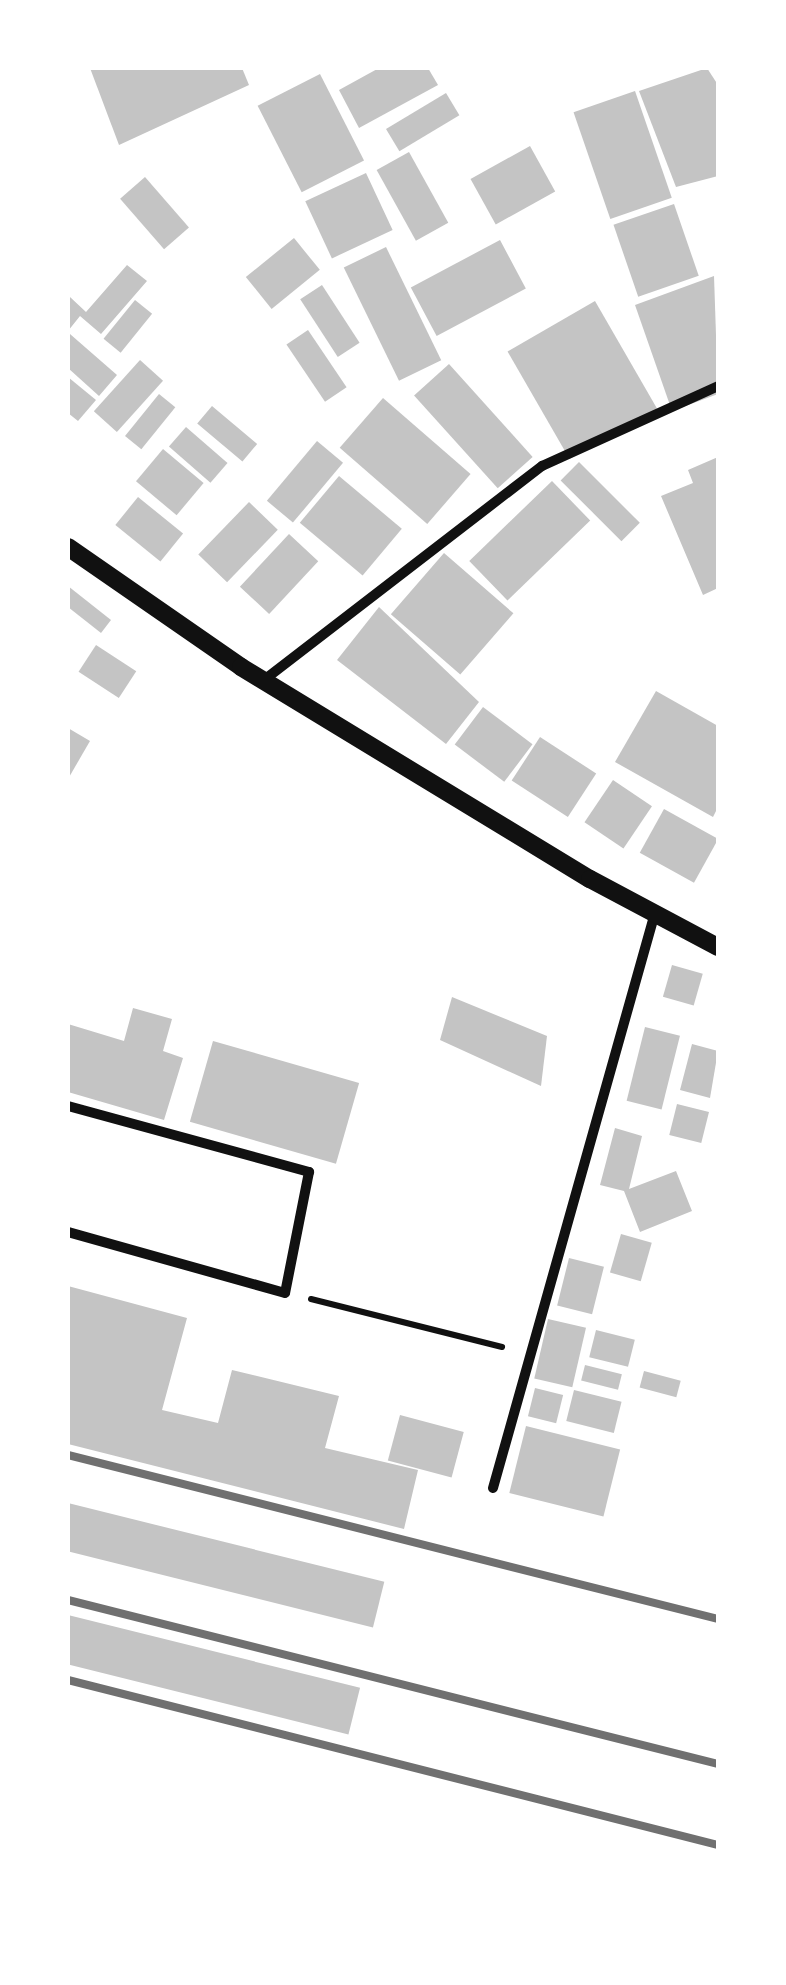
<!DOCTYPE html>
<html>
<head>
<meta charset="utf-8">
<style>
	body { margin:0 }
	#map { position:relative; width:786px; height:1985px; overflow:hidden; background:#fff; font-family:"Playfair Display",serif }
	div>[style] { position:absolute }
	.building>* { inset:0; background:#c4c4c4; transform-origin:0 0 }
	.path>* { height:6px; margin:-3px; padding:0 3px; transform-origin:3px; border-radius:3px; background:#111 }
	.minor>* { height:10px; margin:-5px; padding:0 5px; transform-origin:5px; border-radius:5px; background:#111 }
	.tertiary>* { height:18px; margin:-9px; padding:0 9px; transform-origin:9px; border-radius:9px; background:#111 }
	.rail>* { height:8px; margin:-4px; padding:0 4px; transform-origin:4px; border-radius:4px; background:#707070 }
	span { translate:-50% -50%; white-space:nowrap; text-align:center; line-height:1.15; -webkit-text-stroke:10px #fff; paint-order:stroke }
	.frame { position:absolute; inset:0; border:70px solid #fff; pointer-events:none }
</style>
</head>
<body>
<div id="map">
	<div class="building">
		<i style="clip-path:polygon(90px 68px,242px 68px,249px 85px,119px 145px)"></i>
		<i style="clip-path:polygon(379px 68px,428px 68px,438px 85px,359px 128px,339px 90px)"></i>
		<i style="clip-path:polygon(707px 68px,718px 85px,718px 176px,676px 187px,639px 91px)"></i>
		<i style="left:320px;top:74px;width:97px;height:70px;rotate:63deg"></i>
		<i style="left:635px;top:91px;width:113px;height:65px;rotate:71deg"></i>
		<i style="left:446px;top:93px;width:26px;height:70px;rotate:59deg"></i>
		<i style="left:530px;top:146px;width:52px;height:68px;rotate:61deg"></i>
		<i style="left:409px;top:152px;width:81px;height:37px;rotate:61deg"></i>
		<i style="left:366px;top:173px;width:63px;height:67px;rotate:65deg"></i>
		<i style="left:145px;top:177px;width:67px;height:33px;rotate:49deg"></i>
		<i style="left:674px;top:204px;width:76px;height:64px;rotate:71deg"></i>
		<i style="left:294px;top:238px;width:41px;height:62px;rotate:51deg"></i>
		<i style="left:500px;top:240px;width:55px;height:101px;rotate:62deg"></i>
		<i style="left:386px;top:247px;width:126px;height:47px;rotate:64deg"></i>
		<i style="clip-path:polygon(127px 265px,147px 281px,101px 334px,80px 316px,68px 331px,70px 297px,86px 312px)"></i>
		<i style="clip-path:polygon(714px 276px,718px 394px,672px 411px,635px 305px)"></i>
		<i style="left:322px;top:285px;width:69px;height:26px;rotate:57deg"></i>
		<i style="left:135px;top:300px;width:22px;height:50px;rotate:39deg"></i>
		<i style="left:595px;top:301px;width:124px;height:101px;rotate:60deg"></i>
		<i style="left:308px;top:330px;width:69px;height:26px;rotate:56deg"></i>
		<i style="clip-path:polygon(70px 334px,117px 375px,99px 396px,68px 368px)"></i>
		<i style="left:140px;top:360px;width:31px;height:69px;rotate:42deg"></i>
		<i style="left:449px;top:364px;width:125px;height:47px;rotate:48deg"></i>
		<i style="clip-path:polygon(68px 377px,96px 400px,78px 421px,68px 413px)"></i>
		<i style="left:159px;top:394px;width:21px;height:54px;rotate:39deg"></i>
		<i style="left:383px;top:398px;width:116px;height:66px;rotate:41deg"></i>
		<i style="left:212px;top:406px;width:59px;height:23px;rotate:40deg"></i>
		<i style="left:186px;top:427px;width:55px;height:26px;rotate:41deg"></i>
		<i style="left:317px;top:441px;width:34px;height:78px;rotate:40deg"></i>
		<i style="left:163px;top:449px;width:53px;height:42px;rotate:40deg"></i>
		<i style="clip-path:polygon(718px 457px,718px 588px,703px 595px,661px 496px,693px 483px,688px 470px)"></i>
		<i style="left:579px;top:462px;width:86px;height:26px;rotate:45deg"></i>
		<i style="left:339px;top:476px;width:82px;height:61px;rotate:40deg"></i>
		<i style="left:552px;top:481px;width:55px;height:115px;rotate:46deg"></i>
		<i style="left:138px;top:497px;width:58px;height:36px;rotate:39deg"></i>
		<i style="left:249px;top:502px;width:40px;height:73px;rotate:44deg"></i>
		<i style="left:289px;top:534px;width:40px;height:72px;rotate:43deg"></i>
		<i style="left:444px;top:553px;width:92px;height:81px;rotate:41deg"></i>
		<i style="clip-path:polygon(68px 586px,111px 620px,101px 633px,68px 607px)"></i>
		<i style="clip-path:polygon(379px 607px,479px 702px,446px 744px,337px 660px)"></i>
		<i style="left:96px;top:645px;width:48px;height:32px;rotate:33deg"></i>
		<i style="clip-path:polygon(656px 691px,718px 726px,718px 807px,713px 817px,615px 762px)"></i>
		<i style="left:483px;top:707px;width:62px;height:47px;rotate:37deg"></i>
		<i style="clip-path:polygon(68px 728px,90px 741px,68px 779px)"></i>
		<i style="left:540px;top:737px;width:67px;height:52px;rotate:33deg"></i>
		<i style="left:613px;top:780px;width:47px;height:51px;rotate:34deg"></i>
		<i style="left:664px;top:809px;width:62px;height:50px;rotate:29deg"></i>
		<i style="left:672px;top:965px;width:32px;height:33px;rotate:16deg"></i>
		<i style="clip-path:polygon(452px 997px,547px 1036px,541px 1086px,440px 1040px)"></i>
		<i style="clip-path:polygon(133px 1008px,172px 1019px,163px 1051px,183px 1058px,164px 1120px,68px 1092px,68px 1024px,124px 1041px)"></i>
		<i style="left:645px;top:1027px;width:36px;height:76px;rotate:14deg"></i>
		<i style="left:213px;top:1041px;width:152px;height:84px;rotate:16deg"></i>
		<i style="clip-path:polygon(692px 1044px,718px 1051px,710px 1098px,680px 1090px)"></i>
		<i style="left:677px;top:1104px;width:33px;height:32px;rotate:14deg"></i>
		<i style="clip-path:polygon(615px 1128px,642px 1136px,629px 1189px,676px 1171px,692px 1211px,640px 1232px,624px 1191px,600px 1185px)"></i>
		<i style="left:621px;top:1234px;width:32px;height:40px;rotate:16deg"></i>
		<i style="left:569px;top:1258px;width:36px;height:49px;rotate:14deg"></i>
		<i style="clip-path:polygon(68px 1286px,187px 1318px,162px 1410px,218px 1423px,232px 1370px,339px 1396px,325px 1448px,418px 1470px,404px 1529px,68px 1444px)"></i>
		<i style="left:548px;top:1319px;width:39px;height:61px;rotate:13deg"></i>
		<i style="left:596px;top:1330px;width:40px;height:28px;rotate:14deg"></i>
		<i style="left:585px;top:1365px;width:38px;height:16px;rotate:14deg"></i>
		<i style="left:644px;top:1371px;width:38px;height:17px;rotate:15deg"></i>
		<i style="left:535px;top:1388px;width:29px;height:29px;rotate:14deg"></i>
		<i style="left:574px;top:1390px;width:49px;height:32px;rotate:14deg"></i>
		<i style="left:400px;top:1415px;width:66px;height:47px;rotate:15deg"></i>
		<i style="left:526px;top:1426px;width:97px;height:69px;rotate:14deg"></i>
		<i style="left:68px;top:1503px;width:326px;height:47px;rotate:14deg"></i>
		<i style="left:68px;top:1615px;width:301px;height:48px;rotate:14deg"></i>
	</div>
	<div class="path">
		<i style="left:311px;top:1299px;width:197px;rotate:14.1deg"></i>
	</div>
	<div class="minor">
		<i style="left:264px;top:680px;width:351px;rotate:-37.6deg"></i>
		<i style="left:542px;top:466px;width:193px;rotate:-24.4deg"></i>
		<i style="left:68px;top:1106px;width:250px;rotate:15.3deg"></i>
		<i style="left:309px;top:1172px;width:123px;rotate:101.2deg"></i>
		<i style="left:285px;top:1293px;width:225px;rotate:-164.3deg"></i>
		<i style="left:493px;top:1488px;width:597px;rotate:-74.27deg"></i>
	</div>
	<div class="tertiary">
		<i style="left:68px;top:547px;width:211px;rotate:34.7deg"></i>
		<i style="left:241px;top:667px;width:408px;rotate:31.3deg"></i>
		<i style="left:590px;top:879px;width:145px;rotate:28deg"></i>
	</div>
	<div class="rail">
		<i style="left:68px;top:1455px;width:670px;rotate:14.16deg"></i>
		<i style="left:68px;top:1600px;width:670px;rotate:14.16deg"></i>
		<i style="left:68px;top:1680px;width:671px;rotate:14.24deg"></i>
	</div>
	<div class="frame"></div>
</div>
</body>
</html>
